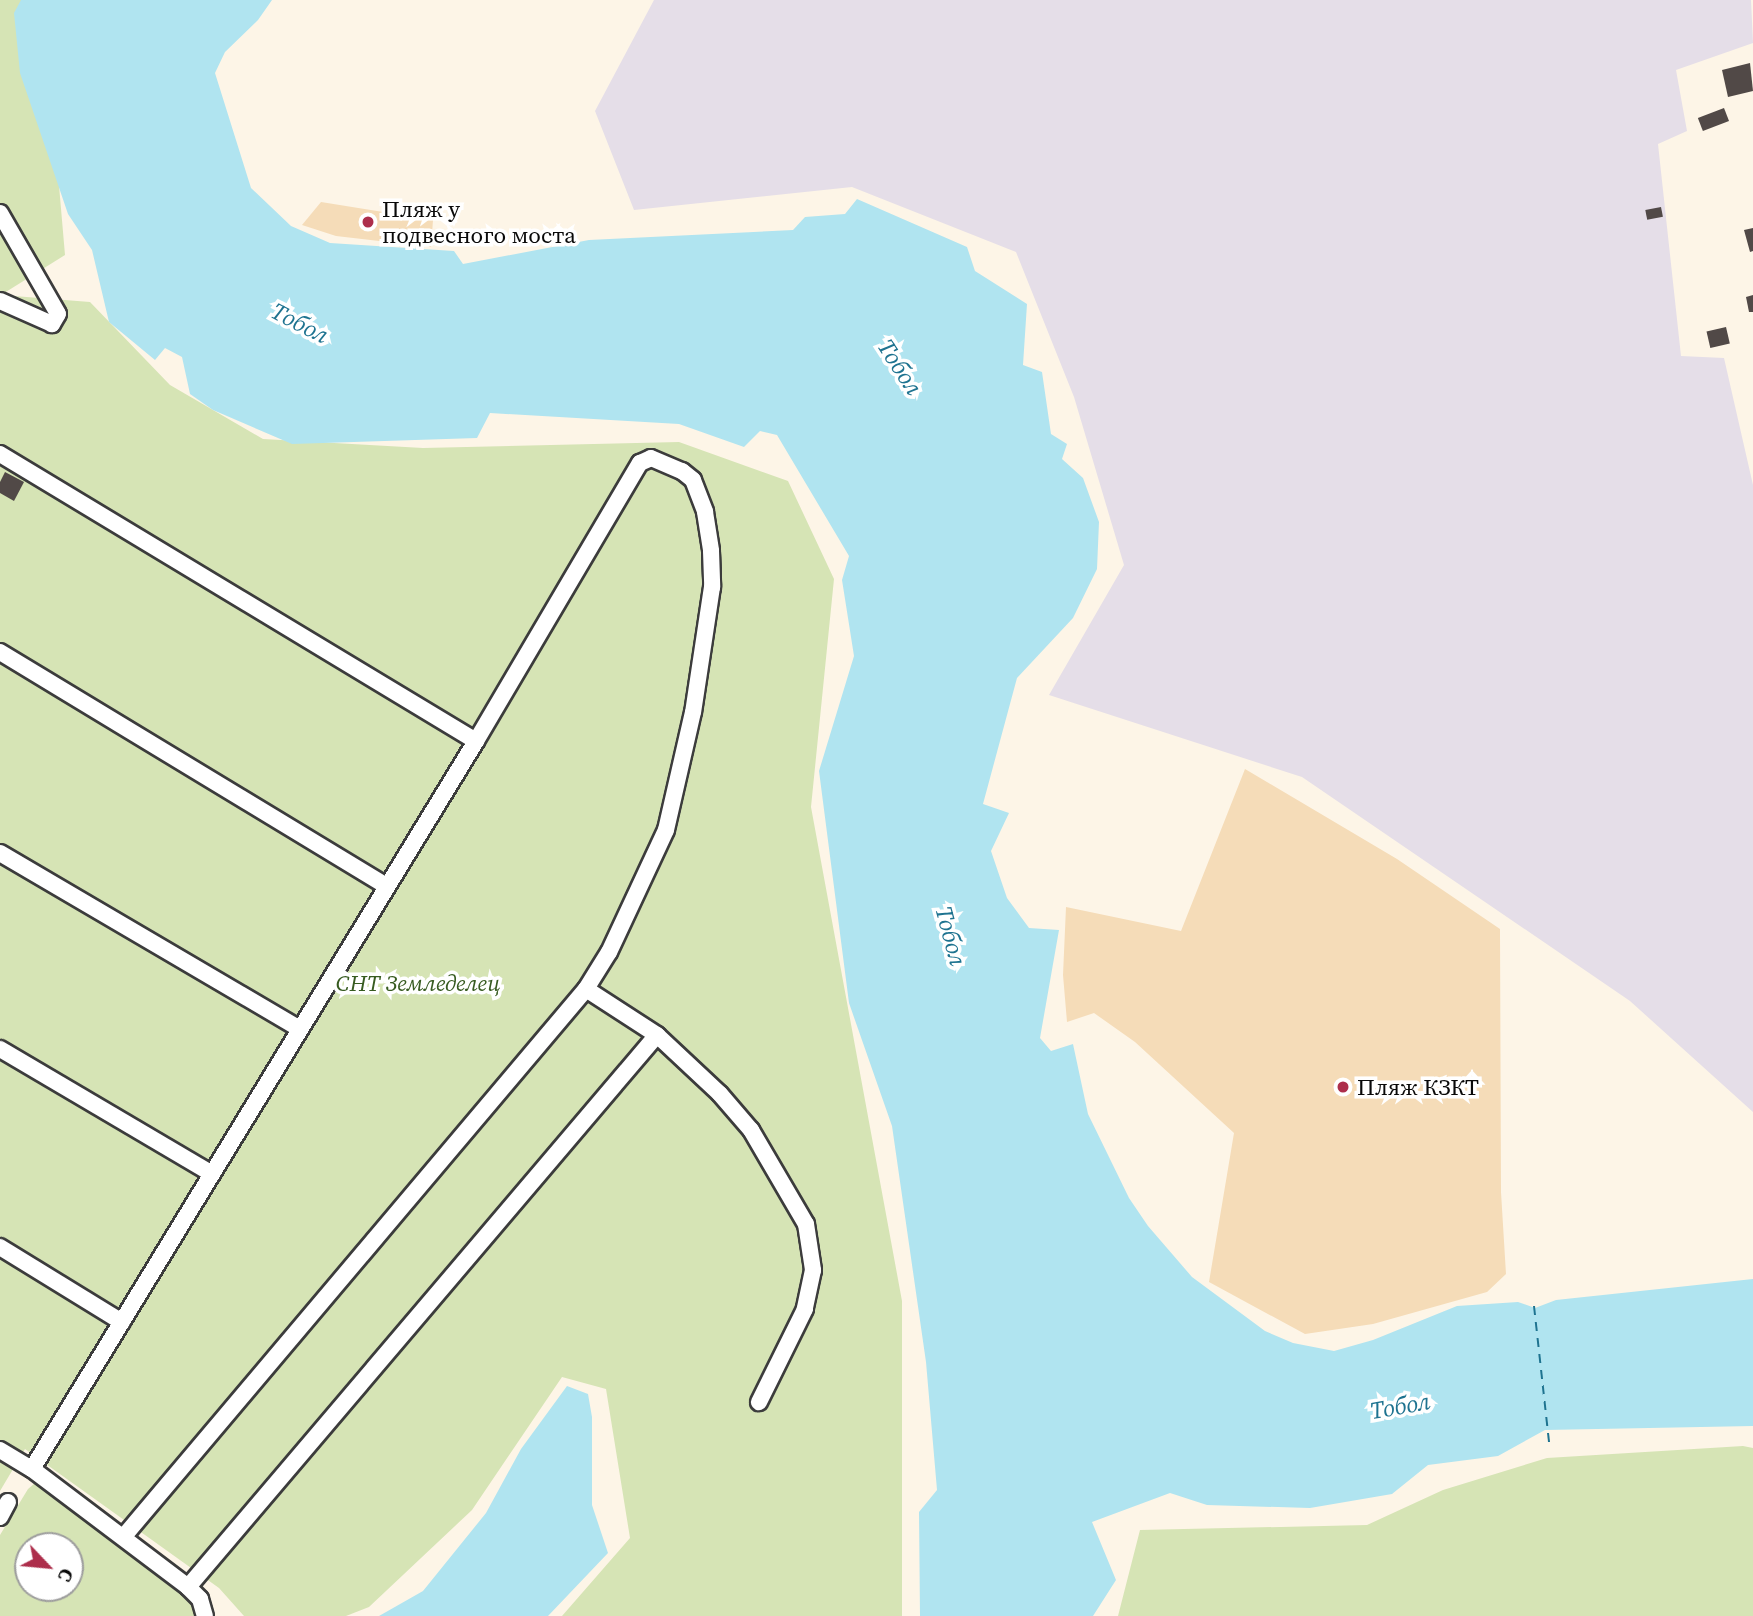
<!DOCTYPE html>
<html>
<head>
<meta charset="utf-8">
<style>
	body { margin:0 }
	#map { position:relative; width:1753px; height:1616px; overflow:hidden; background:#fdf5e7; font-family:"Source Serif 4",serif }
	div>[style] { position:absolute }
	.industrial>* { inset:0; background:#e5dee8 }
	.green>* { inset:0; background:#d6e4b5 }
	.sand>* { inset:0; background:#f5dcb8 }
	.water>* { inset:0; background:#b0e4f0 }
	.ferry>* { height:2px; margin-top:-1px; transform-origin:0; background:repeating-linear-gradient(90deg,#1e7390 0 9px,transparent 0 16px) }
	.building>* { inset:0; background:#514947; transform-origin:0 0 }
	.roads { filter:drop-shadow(2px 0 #3c3c3c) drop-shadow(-2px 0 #3c3c3c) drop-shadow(0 2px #3c3c3c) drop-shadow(0 -2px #3c3c3c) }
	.minor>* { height:16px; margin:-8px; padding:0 8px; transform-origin:8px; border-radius:8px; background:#fff }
	.dots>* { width:19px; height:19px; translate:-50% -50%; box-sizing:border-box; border:4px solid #fff; border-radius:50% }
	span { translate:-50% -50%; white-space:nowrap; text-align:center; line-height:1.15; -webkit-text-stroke:7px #fff; paint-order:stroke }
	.poi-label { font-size:23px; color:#090909 }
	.left { translate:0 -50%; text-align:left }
	.park-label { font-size:23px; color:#375b20; font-style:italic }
	.water-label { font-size:24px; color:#1e7390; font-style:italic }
	.north { position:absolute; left:14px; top:1532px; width:70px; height:70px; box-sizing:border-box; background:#fff; border:2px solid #9d9d9d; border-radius:50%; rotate:116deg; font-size:19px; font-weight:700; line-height:28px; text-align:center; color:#090909 }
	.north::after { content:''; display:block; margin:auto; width:24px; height:32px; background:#ad2e4b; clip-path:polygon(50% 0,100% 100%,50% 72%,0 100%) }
</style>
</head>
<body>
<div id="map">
	<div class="industrial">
		<i style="clip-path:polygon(654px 0,1751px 0,1753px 43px,1676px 70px,1687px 131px,1658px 144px,1681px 356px,1724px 358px,1753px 485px,1753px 1112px,1630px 1001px,1302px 777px,1049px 695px,1124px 565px,1074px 397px,1016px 252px,852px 187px,634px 210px,595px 111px)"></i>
	</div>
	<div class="green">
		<i style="clip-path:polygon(0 0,43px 0,65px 255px,1px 295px,90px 302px,170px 385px,263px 439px,423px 448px,679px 442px,788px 481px,834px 579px,811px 807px,902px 1301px,902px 1616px,562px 1616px,630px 1538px,606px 1389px,562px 1377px,472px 1510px,369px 1607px,346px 1616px,244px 1616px,219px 1588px,25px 1449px,0 1491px)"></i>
		<i style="clip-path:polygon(1743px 1446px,1753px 1448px,1753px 1616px,1118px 1616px,1140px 1530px,1367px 1525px,1443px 1490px,1547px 1458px)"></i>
		<i style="clip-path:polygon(evenodd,35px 1483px,215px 1616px,0 1616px,0 1535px,28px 1489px,35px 1483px,28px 1546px,70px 1546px,70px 1588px,28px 1588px,28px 1546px)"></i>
	</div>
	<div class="sand">
		<i style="clip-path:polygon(321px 202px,433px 220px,431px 247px,336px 236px,302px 225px)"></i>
		<i style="clip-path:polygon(1245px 769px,1397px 859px,1500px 929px,1501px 1192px,1506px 1274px,1487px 1292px,1373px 1324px,1305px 1334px,1209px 1282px,1234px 1133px,1135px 1042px,1094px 1013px,1067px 1022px,1063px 975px,1066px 907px,1181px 931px)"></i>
	</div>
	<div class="water">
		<i style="clip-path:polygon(21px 0,272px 0,258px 20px,225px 52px,215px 73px,251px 188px,291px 226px,330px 243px,454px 251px,463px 264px,589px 240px,793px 230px,805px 217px,845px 214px,857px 199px,967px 247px,975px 271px,1027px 304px,1023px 365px,1042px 372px,1051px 434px,1067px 444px,1062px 459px,1083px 478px,1099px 522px,1097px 569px,1073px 618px,1017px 678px,983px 804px,1009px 813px,991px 851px,1007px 898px,1029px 928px,1059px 930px,1040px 1038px,1051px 1051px,1073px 1044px,1088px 1114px,1129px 1198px,1148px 1226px,1192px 1277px,1265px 1331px,1293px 1343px,1334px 1351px,1373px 1340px,1457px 1306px,1518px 1302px,1535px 1308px,1556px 1300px,1753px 1279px,1753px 1426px,1545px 1430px,1498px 1456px,1428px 1465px,1392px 1494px,1310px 1508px,1207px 1505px,1170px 1493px,1092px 1522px,1116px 1580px,1093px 1616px,920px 1616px,919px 1512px,937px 1490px,926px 1362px,892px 1126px,849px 1003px,819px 771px,854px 656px,842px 580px,849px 556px,777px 435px,760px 431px,744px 447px,679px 424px,490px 413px,477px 438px,292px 444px,213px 410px,190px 394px,182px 357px,165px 348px,155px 360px,109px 322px,92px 250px,68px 214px,20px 73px,14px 13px)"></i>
		<i style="clip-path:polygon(567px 1386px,588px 1394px,592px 1417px,592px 1505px,608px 1553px,548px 1616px,379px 1616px,423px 1591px,486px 1513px,521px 1449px)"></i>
	</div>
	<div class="ferry">
		<i style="left:1534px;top:1306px;width:137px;rotate:83.7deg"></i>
	</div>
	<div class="building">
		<i style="clip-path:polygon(1750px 63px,1753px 91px,1728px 97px,1722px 70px)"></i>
		<i style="left:1724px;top:108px;width:14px;height:28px;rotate:69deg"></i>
		<i style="left:1661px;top:207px;width:10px;height:16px;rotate:79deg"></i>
		<i style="clip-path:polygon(1753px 228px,1753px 251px,1750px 252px,1744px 230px)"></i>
		<i style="clip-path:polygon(1753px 295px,1753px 312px,1749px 312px,1746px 297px)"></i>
		<i style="left:1726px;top:327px;width:17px;height:20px;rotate:77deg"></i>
		<i style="clip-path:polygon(5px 472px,24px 482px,14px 501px,0 493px,0 482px)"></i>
	</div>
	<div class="roads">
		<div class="minor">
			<i style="left:0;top:213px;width:116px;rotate:60.1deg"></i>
			<i style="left:58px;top:314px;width:12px;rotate:121deg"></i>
			<i style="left:52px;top:324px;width:57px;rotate:-156.1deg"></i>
			<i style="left:0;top:454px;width:556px;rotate:31.09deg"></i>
			<i style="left:0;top:652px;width:451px;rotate:31.2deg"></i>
			<i style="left:0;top:853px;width:348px;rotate:30.4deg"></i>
			<i style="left:586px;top:989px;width:85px;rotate:32.9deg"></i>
			<i style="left:657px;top:1035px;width:86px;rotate:43.1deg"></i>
			<i style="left:720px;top:1094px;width:48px;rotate:49.3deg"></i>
			<i style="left:751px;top:1130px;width:109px;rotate:59.7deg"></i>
			<i style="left:806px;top:1224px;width:47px;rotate:81.3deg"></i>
			<i style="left:813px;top:1270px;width:40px;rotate:102deg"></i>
			<i style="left:805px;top:1309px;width:104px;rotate:116.3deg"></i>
			<i style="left:0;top:1049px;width:246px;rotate:30.5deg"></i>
			<i style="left:0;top:1247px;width:143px;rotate:31.6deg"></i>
			<i style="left:0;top:1450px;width:37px;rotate:31deg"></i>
			<i style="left:32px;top:1469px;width:196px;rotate:37.1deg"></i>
			<i style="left:188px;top:1587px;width:17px;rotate:45deg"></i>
			<i style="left:200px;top:1599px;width:18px;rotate:74deg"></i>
			<i style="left:32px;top:1469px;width:853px;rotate:-58.62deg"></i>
			<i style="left:476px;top:741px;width:323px;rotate:-59.5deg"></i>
			<i style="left:640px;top:463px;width:12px;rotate:-24deg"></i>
			<i style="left:651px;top:458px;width:34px;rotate:23deg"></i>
			<i style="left:682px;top:471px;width:14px;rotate:39deg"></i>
			<i style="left:693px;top:480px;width:34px;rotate:69deg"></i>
			<i style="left:705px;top:512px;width:39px;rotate:81deg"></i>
			<i style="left:711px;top:551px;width:36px;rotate:88deg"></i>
			<i style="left:712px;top:587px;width:126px;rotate:98.6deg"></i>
			<i style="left:693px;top:712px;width:121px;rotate:102.9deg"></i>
			<i style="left:666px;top:830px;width:135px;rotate:115deg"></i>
			<i style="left:609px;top:952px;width:44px;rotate:121.9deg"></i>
			<i style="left:586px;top:989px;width:716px;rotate:130.18deg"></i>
			<i style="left:0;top:1517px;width:17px;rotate:-62deg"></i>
			<i style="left:188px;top:1587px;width:724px;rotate:-49.65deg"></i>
		</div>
	</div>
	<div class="dots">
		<i style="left:368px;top:222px;background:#ad2e4b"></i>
		<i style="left:1343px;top:1087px;background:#ad2e4b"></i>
	</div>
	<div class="poi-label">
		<span class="left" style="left:382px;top:222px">Пляж у<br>подвесного моста</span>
		<span class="left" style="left:1357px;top:1087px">Пляж КЗКТ</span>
	</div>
	<div class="park-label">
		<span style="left:418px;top:983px">СНТ Земледелец</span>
	</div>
	<div class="water-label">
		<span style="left:300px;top:323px;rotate:27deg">Тобол</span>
		<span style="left:900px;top:367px;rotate:57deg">Тобол</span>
		<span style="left:951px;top:936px;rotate:75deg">Тобол</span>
		<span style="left:1400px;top:1406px;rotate:-10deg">Тобол</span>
	</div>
	<div class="north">С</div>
</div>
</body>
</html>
